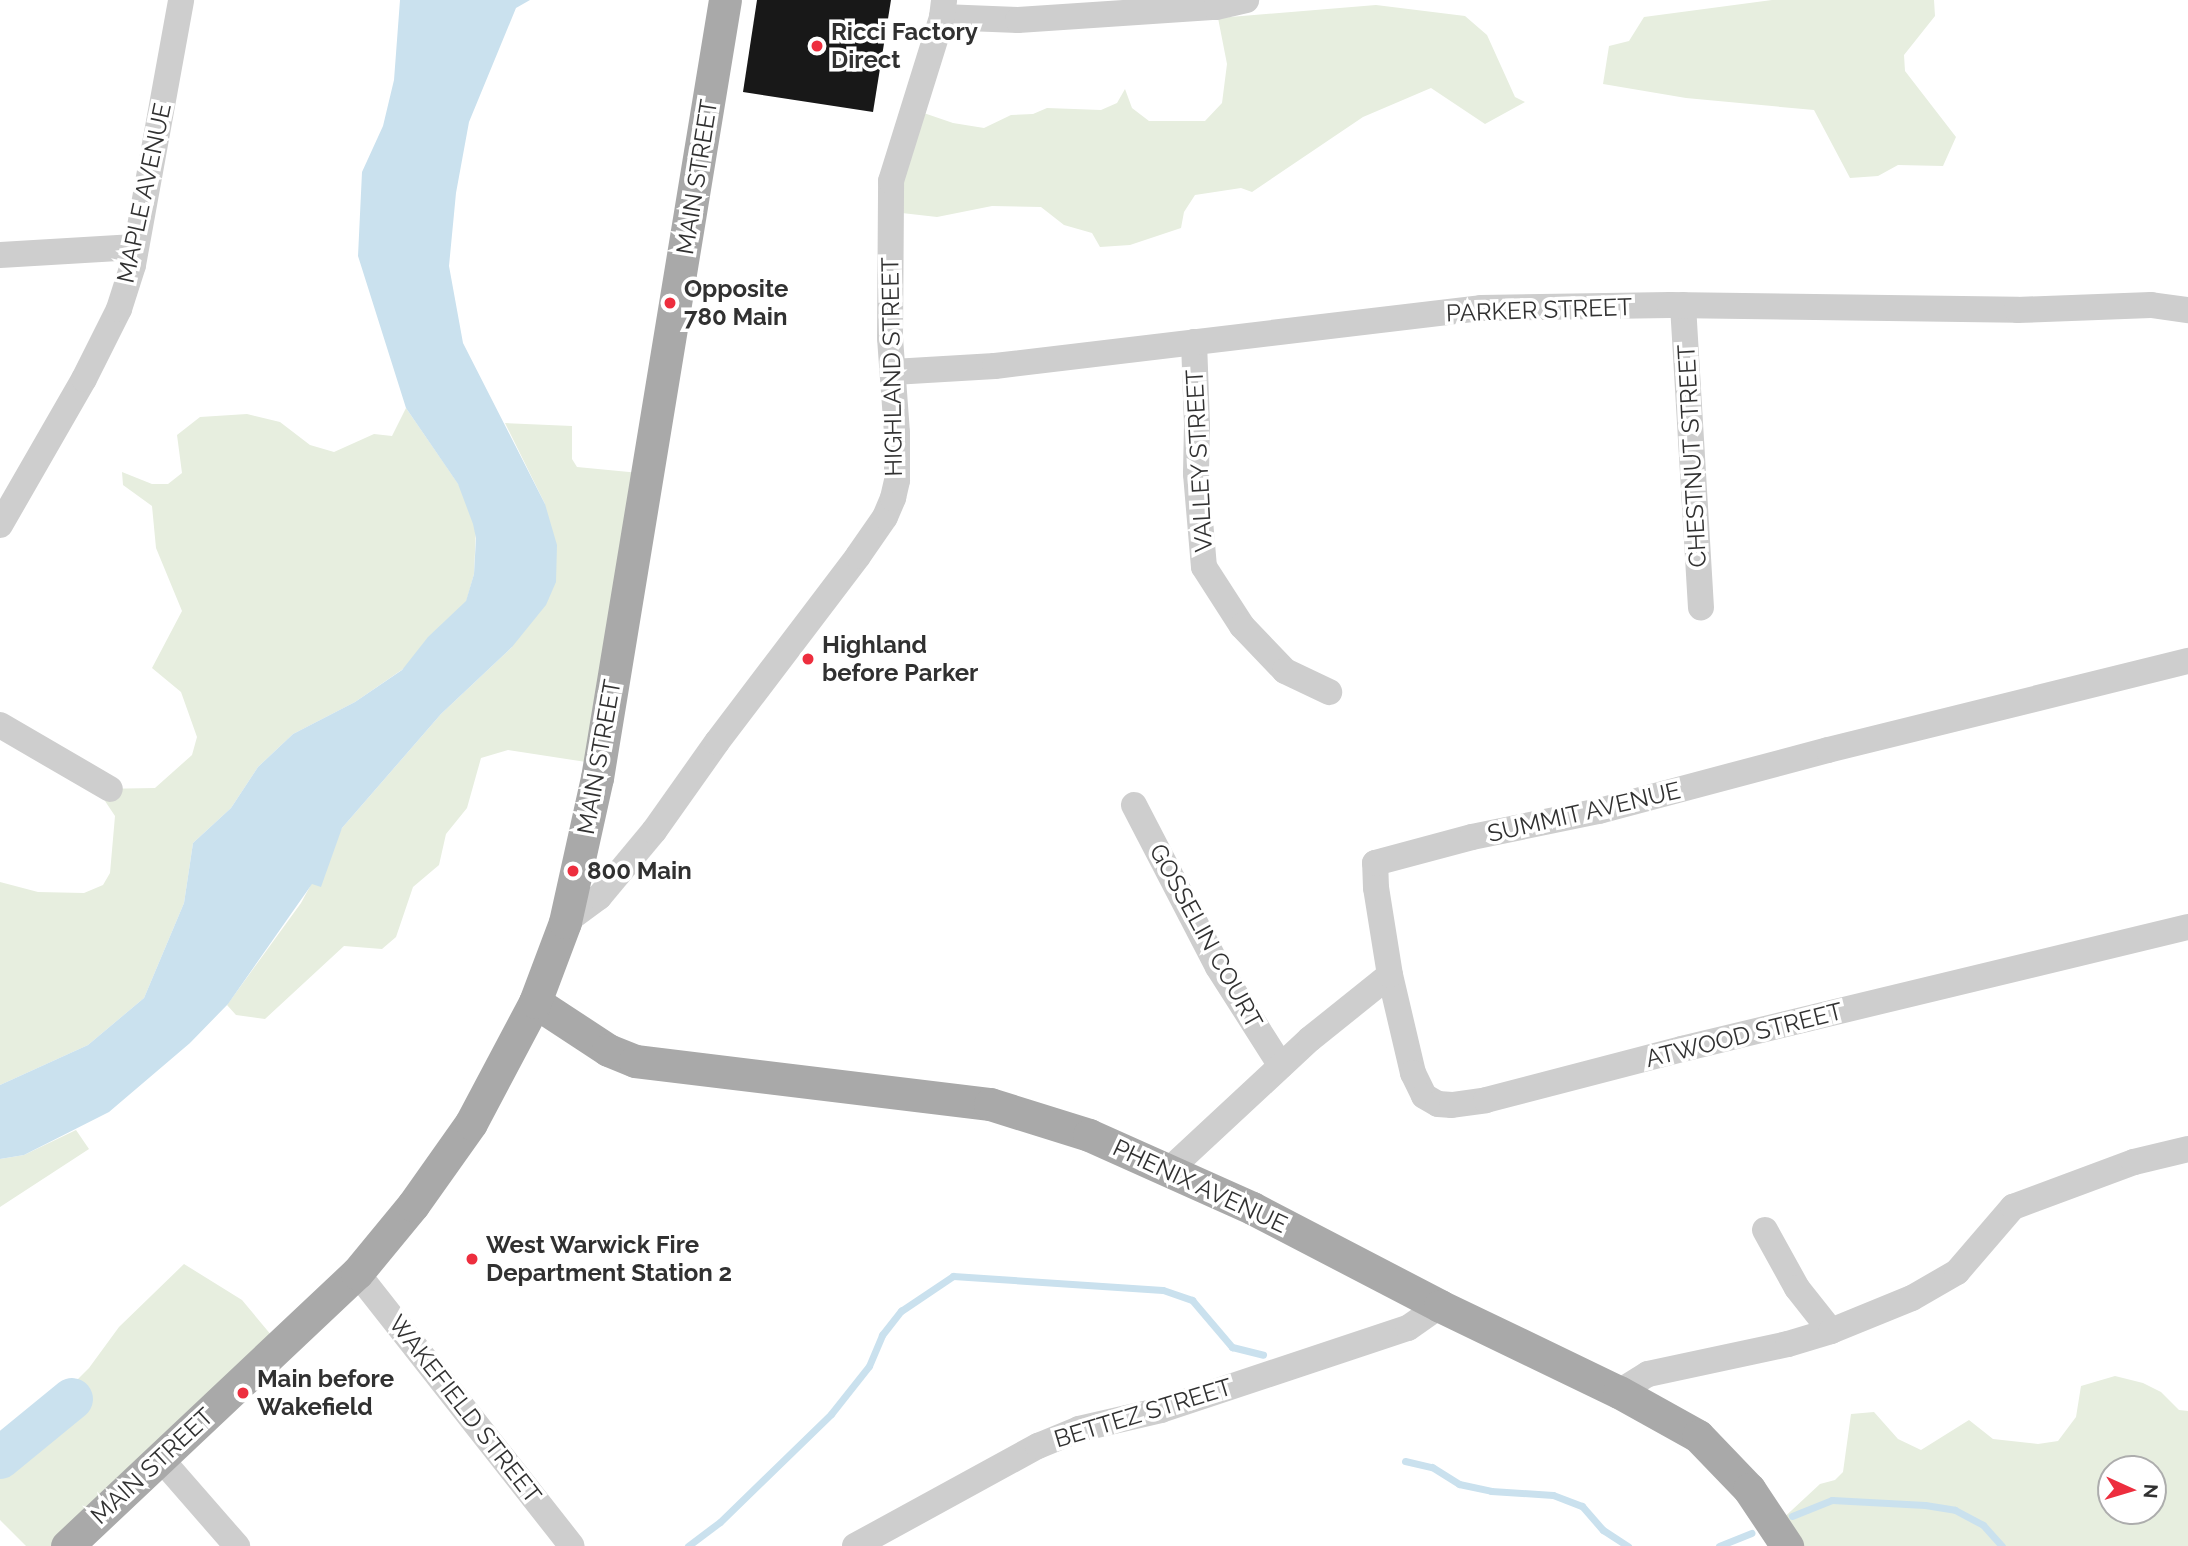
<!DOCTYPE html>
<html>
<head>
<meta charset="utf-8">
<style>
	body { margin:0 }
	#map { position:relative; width:2188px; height:1546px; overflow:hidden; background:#fff; font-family:Raleway,sans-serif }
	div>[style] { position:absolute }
	.green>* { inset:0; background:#e7eedf }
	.water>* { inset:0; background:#cae1ee }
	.stream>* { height:7px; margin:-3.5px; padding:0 3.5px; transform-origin:3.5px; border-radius:3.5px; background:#cae1ee }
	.river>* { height:42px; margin:-21px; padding:0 21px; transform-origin:21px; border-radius:21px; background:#cae1ee }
	.building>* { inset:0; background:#181818 }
	.minor>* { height:26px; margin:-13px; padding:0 13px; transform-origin:13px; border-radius:13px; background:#cecece }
	.major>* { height:33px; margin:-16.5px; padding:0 16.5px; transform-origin:16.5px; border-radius:16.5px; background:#a9a9a9 }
	.dots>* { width:19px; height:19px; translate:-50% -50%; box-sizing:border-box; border:4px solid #fff; border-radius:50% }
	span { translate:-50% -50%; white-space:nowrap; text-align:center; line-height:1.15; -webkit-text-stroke:7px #fff; paint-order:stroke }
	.poi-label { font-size:24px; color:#313131; font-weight:700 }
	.left { translate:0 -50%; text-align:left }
	.street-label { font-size:24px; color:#313131 }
	.north { position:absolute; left:2097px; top:1455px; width:70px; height:70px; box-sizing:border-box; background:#fff; border:2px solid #adadad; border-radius:50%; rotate:94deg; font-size:19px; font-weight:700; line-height:28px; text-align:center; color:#313131 }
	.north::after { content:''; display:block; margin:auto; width:24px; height:32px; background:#ed2e3e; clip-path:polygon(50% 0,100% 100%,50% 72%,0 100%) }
</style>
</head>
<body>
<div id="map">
	<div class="green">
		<i style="clip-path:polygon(1772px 0,1934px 0,1935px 16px,1904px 55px,1905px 71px,1956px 137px,1943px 166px,1898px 165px,1878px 176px,1850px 178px,1814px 110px,1686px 98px,1603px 84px,1609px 46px,1629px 41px,1644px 17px)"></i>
		<i style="clip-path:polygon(1376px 5px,1465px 16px,1487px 35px,1515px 97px,1525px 102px,1485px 124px,1431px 88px,1363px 117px,1252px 192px,1241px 188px,1195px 195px,1184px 212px,1181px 228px,1130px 245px,1100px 247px,1092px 233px,1064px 225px,1041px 207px,992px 206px,937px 217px,893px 212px,918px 111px,953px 123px,984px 128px,1011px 115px,1033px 114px,1047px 108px,1101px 110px,1117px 103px,1125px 89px,1132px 108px,1149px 121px,1205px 121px,1222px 103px,1227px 64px,1218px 18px)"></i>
		<i style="clip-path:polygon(406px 408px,463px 491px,476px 529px,474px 574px,463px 613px,422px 656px,355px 702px,293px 734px,258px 767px,231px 808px,193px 843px,184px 903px,144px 998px,88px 1045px,0 1085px,0 882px,38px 892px,84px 893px,103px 885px,110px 873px,115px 816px,97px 789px,155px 788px,192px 755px,197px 737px,181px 692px,152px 668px,182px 611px,156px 548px,152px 506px,123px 485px,122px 472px,152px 484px,168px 484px,182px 473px,177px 435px,200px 417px,247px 414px,280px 422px,310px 445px,334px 452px,374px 434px,392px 436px)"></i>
		<i style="clip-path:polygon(505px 423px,572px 426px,572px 459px,577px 467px,650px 474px,599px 764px,508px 750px,481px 758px,467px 808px,446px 834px,439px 865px,413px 887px,396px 937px,382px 949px,344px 946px,265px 1019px,236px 1015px,227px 1005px,301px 903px,342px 828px,441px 714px,512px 647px,545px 504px)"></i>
		<i style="clip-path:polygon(76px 1130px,89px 1149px,0 1207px,0 1159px,24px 1155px)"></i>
		<i style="clip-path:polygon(184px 1264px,242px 1300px,282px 1348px,69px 1546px,26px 1546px,0 1520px,0 1444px,41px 1416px,89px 1368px,119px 1327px)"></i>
		<i style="clip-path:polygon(evenodd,2115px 1376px,2143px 1383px,2161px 1392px,2179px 1410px,2188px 1411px,2188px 1546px,1789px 1546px,1778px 1523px,1820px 1484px,1835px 1480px,1843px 1472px,1851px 1414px,1874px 1412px,1898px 1439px,1921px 1450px,1969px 1420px,1993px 1439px,2038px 1444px,2058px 1441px,2076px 1417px,2081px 1386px,2115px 1376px,2111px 1469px,2153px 1469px,2153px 1511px,2111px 1511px,2111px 1469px)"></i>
	</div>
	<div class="water">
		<i style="clip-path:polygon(400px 0,530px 0,516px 8px,469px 122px,456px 193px,449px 266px,463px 343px,545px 504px,557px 545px,556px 582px,546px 605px,512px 647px,441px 714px,342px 828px,321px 887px,312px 884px,228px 1004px,190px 1043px,109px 1112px,24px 1155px,0 1159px,0 1085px,88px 1045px,144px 998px,184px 903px,193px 843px,231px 808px,258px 767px,293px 734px,355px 702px,402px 670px,428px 637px,466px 601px,474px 574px,476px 538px,473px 524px,458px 484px,406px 408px,358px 256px,362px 172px,383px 126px,394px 80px)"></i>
	</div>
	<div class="stream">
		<i style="left:1405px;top:1461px;width:28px;rotate:13deg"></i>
		<i style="left:1432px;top:1467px;width:32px;rotate:32deg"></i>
		<i style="left:1459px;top:1484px;width:33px;rotate:12deg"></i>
		<i style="left:1491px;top:1491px;width:62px;rotate:3.7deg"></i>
		<i style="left:1553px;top:1495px;width:31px;rotate:21deg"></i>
		<i style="left:1582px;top:1506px;width:32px;rotate:49deg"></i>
		<i style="left:1603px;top:1530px;width:30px;rotate:33deg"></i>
		<i style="left:1792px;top:1516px;width:43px;rotate:-21.8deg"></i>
		<i style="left:1832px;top:1500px;width:93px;rotate:3.1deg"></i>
		<i style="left:1925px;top:1505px;width:30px;rotate:9deg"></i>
		<i style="left:1955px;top:1510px;width:32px;rotate:28deg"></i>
		<i style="left:1983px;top:1525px;width:28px;rotate:48deg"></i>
		<i style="left:688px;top:1546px;width:40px;rotate:-37deg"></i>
		<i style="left:720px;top:1522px;width:155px;rotate:-44.2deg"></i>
		<i style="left:831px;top:1414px;width:61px;rotate:-51.6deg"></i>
		<i style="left:869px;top:1366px;width:34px;rotate:-67deg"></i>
		<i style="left:882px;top:1335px;width:31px;rotate:-52deg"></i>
		<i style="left:901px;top:1311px;width:63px;rotate:-33.9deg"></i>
		<i style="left:953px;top:1276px;width:210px;rotate:3.8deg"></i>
		<i style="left:1163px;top:1290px;width:31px;rotate:19deg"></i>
		<i style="left:1192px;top:1300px;width:62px;rotate:49.6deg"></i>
		<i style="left:1232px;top:1347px;width:32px;rotate:14deg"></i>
		<i style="left:1719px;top:1546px;width:35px;rotate:-22deg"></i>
	</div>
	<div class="river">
		<i style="left:0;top:1458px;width:93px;rotate:-39.3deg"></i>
	</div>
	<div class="building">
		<i style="clip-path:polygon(757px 0,891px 0,873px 112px,743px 92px)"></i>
	</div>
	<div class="minor">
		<i style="left:942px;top:17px;width:76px;rotate:2.3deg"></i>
		<i style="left:1018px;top:20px;width:198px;rotate:-3.8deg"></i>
		<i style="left:1216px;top:7px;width:31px;rotate:-13deg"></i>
		<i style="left:0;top:255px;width:135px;rotate:-3.4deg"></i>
		<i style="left:1683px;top:305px;width:303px;rotate:86.6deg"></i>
		<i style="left:1194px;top:342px;width:83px;rotate:87.9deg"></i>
		<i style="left:1197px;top:425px;width:49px;rotate:91.2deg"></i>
		<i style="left:1196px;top:474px;width:93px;rotate:85.1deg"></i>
		<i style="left:1204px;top:567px;width:70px;rotate:57.2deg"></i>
		<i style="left:1242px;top:626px;width:62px;rotate:46.3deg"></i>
		<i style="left:1285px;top:671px;width:49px;rotate:25.5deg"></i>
		<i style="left:893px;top:372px;width:102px;rotate:-3.4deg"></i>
		<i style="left:995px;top:366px;width:489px;rotate:-6.8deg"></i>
		<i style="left:1481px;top:308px;width:189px;rotate:-0.9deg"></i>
		<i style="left:1670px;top:305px;width:347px;rotate:0.8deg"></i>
		<i style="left:2017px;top:310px;width:134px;rotate:-2.1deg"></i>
		<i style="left:2151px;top:305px;width:37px;rotate:8deg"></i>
		<i style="left:0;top:525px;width:168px;rotate:-60.1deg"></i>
		<i style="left:84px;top:379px;width:78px;rotate:-63.4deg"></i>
		<i style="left:119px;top:309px;width:46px;rotate:-72.3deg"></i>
		<i style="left:133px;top:265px;width:269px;rotate:-79.7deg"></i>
		<i style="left:0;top:725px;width:127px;rotate:30.2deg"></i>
		<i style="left:1134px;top:805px;width:182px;rotate:62.6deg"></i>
		<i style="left:1218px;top:967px;width:117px;rotate:57.5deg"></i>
		<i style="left:565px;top:922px;width:42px;rotate:-36.3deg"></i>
		<i style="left:599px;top:897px;width:86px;rotate:-50.2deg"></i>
		<i style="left:654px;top:831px;width:109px;rotate:-54.7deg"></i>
		<i style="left:717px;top:742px;width:233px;rotate:-52.8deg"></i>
		<i style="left:858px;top:556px;width:47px;rotate:-55.3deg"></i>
		<i style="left:885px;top:517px;width:21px;rotate:-67deg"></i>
		<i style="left:893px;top:498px;width:18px;rotate:-77deg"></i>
		<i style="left:897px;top:480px;width:47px;rotate:-90deg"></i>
		<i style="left:897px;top:433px;width:95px;rotate:-94.2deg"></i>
		<i style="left:890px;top:338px;width:157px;rotate:-89.6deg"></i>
		<i style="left:891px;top:181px;width:172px;rotate:-72.7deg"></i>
		<i style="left:942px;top:17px;width:17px;rotate:-83deg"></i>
		<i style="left:1390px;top:975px;width:101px;rotate:76.8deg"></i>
		<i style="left:1413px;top:1073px;width:25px;rotate:64deg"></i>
		<i style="left:1424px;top:1096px;width:16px;rotate:30deg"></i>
		<i style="left:1438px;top:1104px;width:14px;rotate:4deg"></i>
		<i style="left:1452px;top:1105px;width:34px;rotate:-8deg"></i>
		<i style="left:1486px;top:1100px;width:203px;rotate:-14.6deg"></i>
		<i style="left:1682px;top:1049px;width:520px;rotate:-13.56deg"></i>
		<i style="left:1169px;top:1170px;width:192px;rotate:-42.9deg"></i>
		<i style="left:1310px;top:1039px;width:102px;rotate:-38.7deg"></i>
		<i style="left:1390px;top:975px;width:88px;rotate:-99.1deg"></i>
		<i style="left:1376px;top:888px;width:25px;rotate:-92deg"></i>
		<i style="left:1375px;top:863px;width:100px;rotate:-15deg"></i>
		<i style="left:1472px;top:837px;width:130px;rotate:-11.6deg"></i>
		<i style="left:1599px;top:811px;width:237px;rotate:-14.9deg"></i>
		<i style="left:1828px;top:750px;width:371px;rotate:-13.9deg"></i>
		<i style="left:1765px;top:1230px;width:66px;rotate:61.1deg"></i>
		<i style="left:1797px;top:1288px;width:55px;rotate:51.7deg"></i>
		<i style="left:357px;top:1273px;width:347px;rotate:51.8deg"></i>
		<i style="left:1619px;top:1392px;width:34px;rotate:-32deg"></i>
		<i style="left:1648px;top:1374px;width:143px;rotate:-12.1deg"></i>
		<i style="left:1788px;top:1344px;width:45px;rotate:-16.8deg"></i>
		<i style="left:1831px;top:1331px;width:87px;rotate:-22.2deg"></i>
		<i style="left:1912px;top:1298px;width:52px;rotate:-30deg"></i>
		<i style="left:1957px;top:1272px;width:86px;rotate:-49.3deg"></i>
		<i style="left:2013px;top:1207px;width:129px;rotate:-20.4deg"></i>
		<i style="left:2134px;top:1162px;width:56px;rotate:-13.5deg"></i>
		<i style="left:161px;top:1459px;width:116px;rotate:48.9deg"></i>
		<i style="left:855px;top:1546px;width:209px;rotate:-28.7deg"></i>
		<i style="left:1038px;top:1446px;width:44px;rotate:-22.5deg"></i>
		<i style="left:1079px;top:1429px;width:84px;rotate:-13deg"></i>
		<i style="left:1161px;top:1410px;width:260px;rotate:-18.4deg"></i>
		<i style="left:1408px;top:1328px;width:39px;rotate:-35deg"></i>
	</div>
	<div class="major">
		<i style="left:535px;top:1002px;width:87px;rotate:33.3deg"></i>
		<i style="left:608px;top:1050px;width:29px;rotate:22deg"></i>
		<i style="left:635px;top:1061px;width:358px;rotate:6.9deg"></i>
		<i style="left:990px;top:1104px;width:104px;rotate:17.4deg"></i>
		<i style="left:1089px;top:1135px;width:179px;rotate:24.1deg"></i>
		<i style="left:1252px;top:1208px;width:212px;rotate:27.5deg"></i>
		<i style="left:1440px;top:1306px;width:199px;rotate:25.7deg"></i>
		<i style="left:1619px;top:1392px;width:90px;rotate:29.1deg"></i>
		<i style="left:1698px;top:1436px;width:74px;rotate:46.1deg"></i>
		<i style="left:1749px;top:1489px;width:69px;rotate:56.3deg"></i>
		<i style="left:67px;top:1546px;width:398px;rotate:-43.3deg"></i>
		<i style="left:357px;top:1273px;width:88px;rotate:-50.5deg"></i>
		<i style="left:413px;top:1205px;width:100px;rotate:-54.7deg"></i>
		<i style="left:471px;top:1123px;width:137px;rotate:-62.1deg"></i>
		<i style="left:535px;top:1002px;width:85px;rotate:-69.4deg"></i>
		<i style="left:565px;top:922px;width:148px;rotate:-77.5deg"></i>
		<i style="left:597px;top:778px;width:788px;rotate:-80.66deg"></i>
	</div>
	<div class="dots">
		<i style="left:817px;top:46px;background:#ed2e3e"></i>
		<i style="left:670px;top:303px;background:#ed2e3e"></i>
		<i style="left:808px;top:659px;background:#ed2e3e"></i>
		<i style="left:573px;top:871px;background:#ed2e3e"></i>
		<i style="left:472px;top:1259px;background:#ed2e3e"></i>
		<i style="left:243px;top:1393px;background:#ed2e3e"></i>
	</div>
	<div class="poi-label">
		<span class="left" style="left:831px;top:46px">Ricci Factory<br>Direct</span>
		<span class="left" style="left:684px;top:303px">Opposite<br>780 Main</span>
		<span class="left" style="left:822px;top:659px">Highland<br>before Parker</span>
		<span class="left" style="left:587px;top:871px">800 Main</span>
		<span class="left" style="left:486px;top:1259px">West Warwick Fire<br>Department Station 2</span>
		<span class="left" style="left:257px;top:1393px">Main before<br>Wakefield</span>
	</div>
	<div class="street-label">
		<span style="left:697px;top:177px;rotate:-81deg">MAIN STREET</span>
		<span style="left:144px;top:193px;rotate:-78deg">MAPLE AVENUE</span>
		<span style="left:1539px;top:310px;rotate:-2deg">PARKER STREET</span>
		<span style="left:892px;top:367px;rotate:-91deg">HIGHLAND STREET</span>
		<span style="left:1692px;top:456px;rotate:-93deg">CHESTNUT STREET</span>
		<span style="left:1199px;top:461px;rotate:-93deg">VALLEY STREET</span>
		<span style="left:599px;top:757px;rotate:-80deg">MAIN STREET</span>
		<span style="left:1584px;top:812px;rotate:-13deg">SUMMIT AVENUE</span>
		<span style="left:1206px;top:936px;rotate:61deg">GOSSELIN COURT</span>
		<span style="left:1744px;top:1035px;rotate:-14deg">ATWOOD STREET</span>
		<span style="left:1200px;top:1186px;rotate:25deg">PHENIX AVENUE</span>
		<span style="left:465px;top:1409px;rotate:52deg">WAKEFIELD STREET</span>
		<span style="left:1143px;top:1413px;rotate:-17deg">BETTEZ STREET</span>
		<span style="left:152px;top:1466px;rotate:-43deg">MAIN STREET</span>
	</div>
	<div class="north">N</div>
</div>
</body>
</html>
